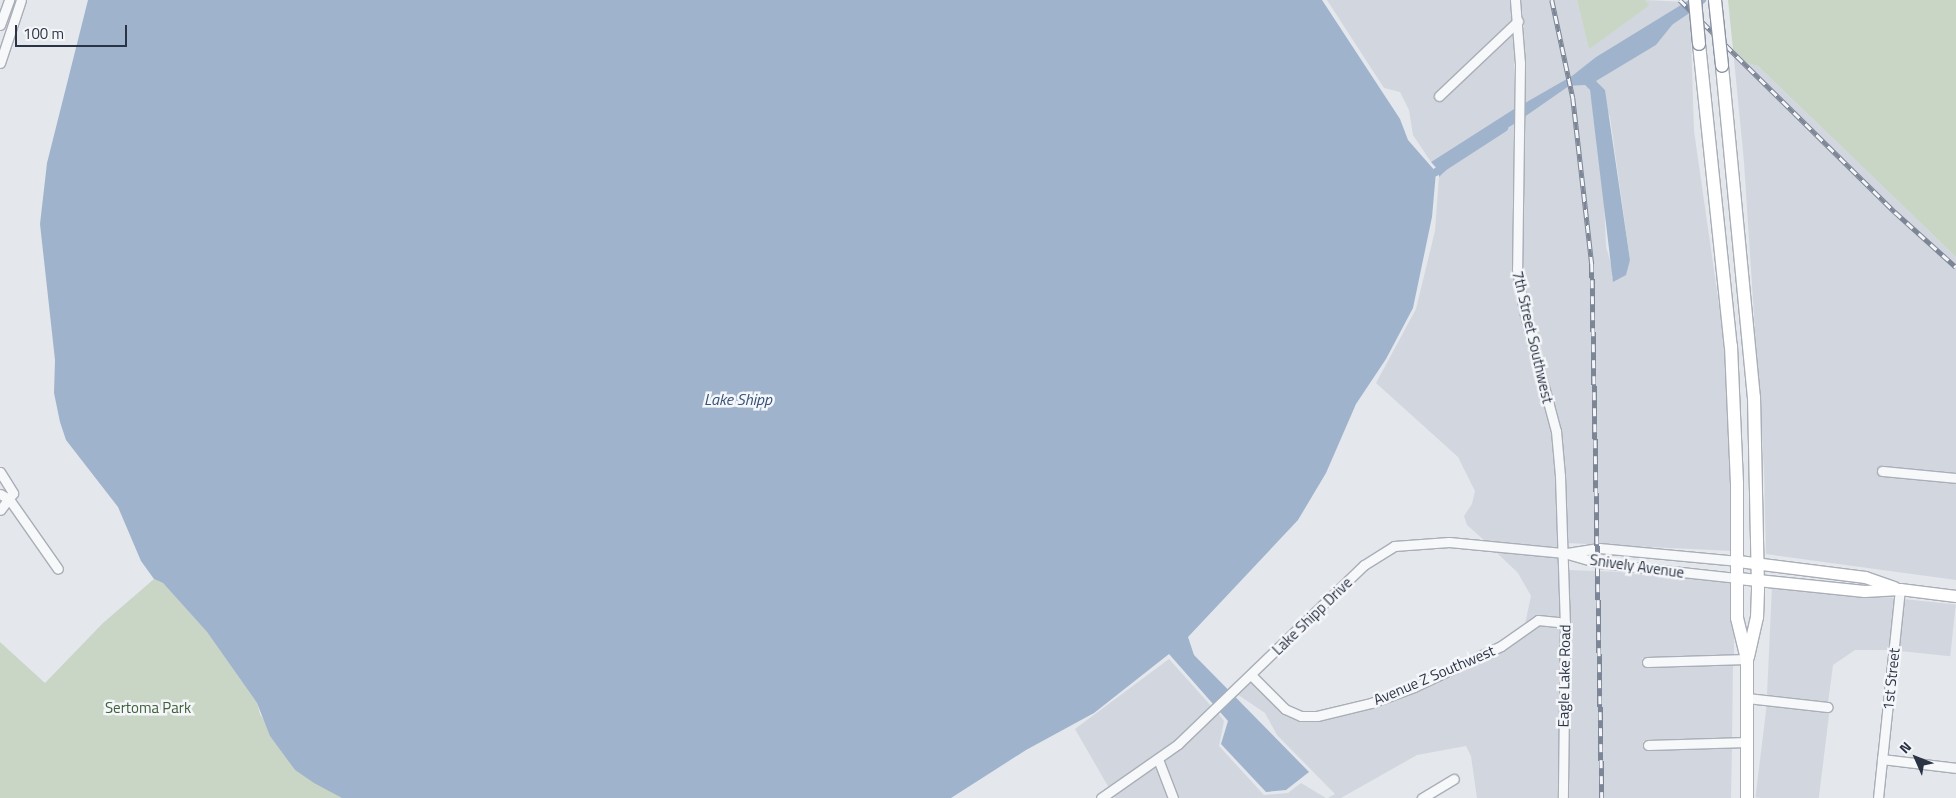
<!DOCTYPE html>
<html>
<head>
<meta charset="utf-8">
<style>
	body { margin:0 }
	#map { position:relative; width:1956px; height:798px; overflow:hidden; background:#e4e7ec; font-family:"Titillium Web",sans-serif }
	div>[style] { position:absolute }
	.built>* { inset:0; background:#d2d6de; transform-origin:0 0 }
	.green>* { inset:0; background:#c9d6c5 }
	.water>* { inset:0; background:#9fb4cc }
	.canal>* { height:8px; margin:-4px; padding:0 4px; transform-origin:4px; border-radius:4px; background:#9fb4cc }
	.roads { filter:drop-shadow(1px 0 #a9aeb7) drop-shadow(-1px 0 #a9aeb7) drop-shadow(0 1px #a9aeb7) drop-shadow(0 -1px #a9aeb7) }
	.minor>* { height:9px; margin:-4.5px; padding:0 4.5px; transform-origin:4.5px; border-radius:4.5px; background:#f7f8fa }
	.major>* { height:11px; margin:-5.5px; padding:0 5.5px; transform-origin:5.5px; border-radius:5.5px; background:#fff }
	.highway>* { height:12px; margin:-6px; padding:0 6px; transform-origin:6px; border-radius:6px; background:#fff }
	.rail>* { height:4.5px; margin-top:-2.25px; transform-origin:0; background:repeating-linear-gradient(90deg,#f4f6f9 0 8px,#7d8696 0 16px); box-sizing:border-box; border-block:1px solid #7d8696 }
	.bridges { filter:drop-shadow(1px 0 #8b94a3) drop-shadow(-1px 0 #8b94a3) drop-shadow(0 1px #8b94a3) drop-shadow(0 -1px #8b94a3) }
	.highway-bridge>* { height:12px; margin:-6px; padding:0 6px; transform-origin:6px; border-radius:6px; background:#fff }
	span { translate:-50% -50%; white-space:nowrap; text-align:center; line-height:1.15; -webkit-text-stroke:5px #f4f6f9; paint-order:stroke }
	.street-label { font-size:15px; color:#2b3445 }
	.park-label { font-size:15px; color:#3f6138 }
	.water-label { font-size:16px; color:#34527a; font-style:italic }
	.north { position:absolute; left:1891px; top:733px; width:50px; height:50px; -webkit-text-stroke:4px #f4f6f9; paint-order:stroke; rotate:314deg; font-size:14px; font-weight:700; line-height:20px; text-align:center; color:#2b3445 }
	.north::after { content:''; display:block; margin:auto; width:18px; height:22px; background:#2b3445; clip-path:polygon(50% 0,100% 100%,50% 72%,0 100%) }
	.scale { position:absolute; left:15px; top:25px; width:112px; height:22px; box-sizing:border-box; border:2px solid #2b3445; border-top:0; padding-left:6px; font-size:15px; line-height:18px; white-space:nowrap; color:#2b3445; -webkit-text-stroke:4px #f4f6f9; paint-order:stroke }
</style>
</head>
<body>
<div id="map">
	<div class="built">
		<i style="clip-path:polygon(1327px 0,1511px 0,1514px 19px,1434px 96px,1440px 102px,1514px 30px,1514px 109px,1431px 162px,1413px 135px,1409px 110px,1400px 92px,1384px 88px)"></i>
		<i style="clip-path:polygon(1520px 0,1577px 0,1589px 48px,1650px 5px,1645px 0,1686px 2px,1596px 57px,1572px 77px,1523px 104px,1524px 22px)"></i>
		<i style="clip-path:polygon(1690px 8px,1694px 131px,1727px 361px,1733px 551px,1567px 543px,1564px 477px,1521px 268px,1523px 118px,1569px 86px,1585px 85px,1590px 90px,1603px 180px,1606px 247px,1614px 274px,1611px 278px,1621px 277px,1630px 260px,1610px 117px,1595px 81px,1656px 45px,1681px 14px)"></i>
		<i style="clip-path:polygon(1733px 49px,1747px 63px,1758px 66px,1956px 257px,1956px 474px,1878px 467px,1879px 475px,1956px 483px,1956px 580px,1766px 554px,1764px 469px,1744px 162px)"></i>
		<i style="clip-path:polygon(1514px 124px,1513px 268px,1531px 357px,1552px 431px,1560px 549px,1485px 541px,1467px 525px,1464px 516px,1472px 504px,1475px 491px,1458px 457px,1376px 383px,1416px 309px,1435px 231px,1439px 177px,1460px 157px)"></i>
		<i style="clip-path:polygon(1495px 551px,1560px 557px,1561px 618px,1538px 616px,1525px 624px,1531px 596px,1518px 573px)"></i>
		<i style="clip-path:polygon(1568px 570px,1651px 573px,1734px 582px,1734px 655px,1642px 658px,1644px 666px,1733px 664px,1732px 739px,1643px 741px,1645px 749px,1732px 747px,1731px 798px,1567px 798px)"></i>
		<i style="clip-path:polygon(1772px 586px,1895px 598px,1890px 650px,1855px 650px,1833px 665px,1828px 703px,1767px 695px)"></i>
		<i style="left:1903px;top:599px;width:53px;height:52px;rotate:6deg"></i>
		<i style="clip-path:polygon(1539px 624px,1561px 627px,1559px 798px,1477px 798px,1471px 756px,1466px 746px,1417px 755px,1341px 798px,1328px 798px,1335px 794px,1277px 735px,1265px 713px,1237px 694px,1251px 681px,1282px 712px,1301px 720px,1349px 714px,1416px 691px,1503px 650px)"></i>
		<i style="clip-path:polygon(1169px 659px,1212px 707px,1175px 741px,1109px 788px,1075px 729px)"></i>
		<i style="left:1767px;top:703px;width:63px;height:95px;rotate:7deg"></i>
		<i style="clip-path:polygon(1218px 713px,1224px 721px,1219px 746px,1264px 795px,1288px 793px,1301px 783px,1326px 798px,1177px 798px,1163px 761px)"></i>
		<i style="clip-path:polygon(1157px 766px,1169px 798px,1115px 798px,1113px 795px)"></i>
	</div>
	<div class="green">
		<i style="clip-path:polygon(1577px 0,1645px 0,1650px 5px,1589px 49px)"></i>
		<i style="clip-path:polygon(1728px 0,1956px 0,1956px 257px,1758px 66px,1747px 63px,1733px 49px)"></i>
		<i style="clip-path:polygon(154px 579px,163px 583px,207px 632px,257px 703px,260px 714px,295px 770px,342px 798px,0 798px,0 642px,45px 683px,103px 623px)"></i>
	</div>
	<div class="water">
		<i style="clip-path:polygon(88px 0,1322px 0,1400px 119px,1408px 140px,1436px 172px,1432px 217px,1413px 308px,1386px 359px,1356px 404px,1326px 473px,1298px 520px,1188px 637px,1194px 655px,1309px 772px,1286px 790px,1266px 792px,1221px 744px,1228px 721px,1169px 654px,1094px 713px,1026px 750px,951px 798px,342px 798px,314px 783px,295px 770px,270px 736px,257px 703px,207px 632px,163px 583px,154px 579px,141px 561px,118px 507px,66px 440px,60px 422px,54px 393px,55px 360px,40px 224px,47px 163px)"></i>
		<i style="clip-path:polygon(1689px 0,1691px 7px,1681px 14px,1656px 45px,1596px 81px,1605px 90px,1630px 260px,1626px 275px,1613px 282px,1590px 90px,1585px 85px,1569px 86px,1523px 118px,1523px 104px,1572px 76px,1596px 57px)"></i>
		<i style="clip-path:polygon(1514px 109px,1514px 124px,1460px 157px,1439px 177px,1439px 171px,1431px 162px)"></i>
	</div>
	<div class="canal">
		<i style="left:1669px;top:22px;width:40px;rotate:-34deg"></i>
		<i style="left:1436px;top:172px;width:81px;rotate:-32.9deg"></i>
	</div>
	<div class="roads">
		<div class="minor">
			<i style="left:1515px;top:0;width:63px;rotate:85.5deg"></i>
			<i style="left:1520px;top:63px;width:206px;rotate:90.8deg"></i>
			<i style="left:1517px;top:269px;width:43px;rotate:80.5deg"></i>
			<i style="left:1524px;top:311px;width:124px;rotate:75.1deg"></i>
			<i style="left:1556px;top:431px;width:45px;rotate:84.9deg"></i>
			<i style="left:1560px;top:476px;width:147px;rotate:88.1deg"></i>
			<i style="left:1565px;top:623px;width:175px;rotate:90.7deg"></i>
			<i style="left:0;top:25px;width:27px;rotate:-70deg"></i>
			<i style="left:0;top:63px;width:66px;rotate:-71.6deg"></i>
			<i style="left:1439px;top:96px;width:109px;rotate:-43.5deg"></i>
			<i style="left:1882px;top:471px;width:74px;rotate:5.4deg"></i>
			<i style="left:0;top:472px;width:25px;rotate:58deg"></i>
			<i style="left:13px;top:493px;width:21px;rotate:127deg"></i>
			<i style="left:0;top:494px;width:10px;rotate:29deg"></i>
			<i style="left:9px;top:499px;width:85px;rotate:55deg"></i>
			<i style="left:1567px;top:553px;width:32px;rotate:-9deg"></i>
			<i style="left:1599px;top:548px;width:140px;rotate:5.3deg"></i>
			<i style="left:1647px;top:662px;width:100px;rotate:-1.7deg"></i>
			<i style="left:1251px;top:675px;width:48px;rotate:45deg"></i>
			<i style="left:1285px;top:709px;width:17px;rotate:24deg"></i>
			<i style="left:1301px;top:716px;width:16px"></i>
			<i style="left:1317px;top:716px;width:56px;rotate:-13.5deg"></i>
			<i style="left:1371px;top:703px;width:46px;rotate:-20.4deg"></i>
			<i style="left:1414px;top:687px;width:96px;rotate:-25.2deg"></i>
			<i style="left:1501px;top:646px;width:45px;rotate:-35.1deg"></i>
			<i style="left:1538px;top:620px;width:27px;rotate:6deg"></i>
			<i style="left:1747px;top:698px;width:81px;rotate:6.4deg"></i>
			<i style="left:1648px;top:745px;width:99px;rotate:-1.7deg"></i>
			<i style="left:1158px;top:759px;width:42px;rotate:69deg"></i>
			<i style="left:1882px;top:759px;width:75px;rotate:6.9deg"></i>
			<i style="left:1101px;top:798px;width:94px;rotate:-35deg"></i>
			<i style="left:1178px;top:744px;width:258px;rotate:-43.9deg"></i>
			<i style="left:1364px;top:565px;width:36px;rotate:-32deg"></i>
			<i style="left:1394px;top:546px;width:55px;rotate:-4.2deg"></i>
			<i style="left:1449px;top:542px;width:116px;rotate:5.5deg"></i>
			<i style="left:1564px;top:553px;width:36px;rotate:16deg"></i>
			<i style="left:1599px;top:563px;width:140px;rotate:6.2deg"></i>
			<i style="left:1422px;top:798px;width:37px;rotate:-31deg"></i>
			<i style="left:1878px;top:798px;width:210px;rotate:-84deg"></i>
		</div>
		<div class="major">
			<i style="left:1738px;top:561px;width:128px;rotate:7.2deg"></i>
			<i style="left:1865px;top:577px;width:31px;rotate:19deg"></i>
			<i style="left:1738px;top:578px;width:127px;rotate:5.9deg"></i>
			<i style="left:1864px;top:591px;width:36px;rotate:-3deg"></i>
			<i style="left:1900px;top:589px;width:56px;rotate:7.1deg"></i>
		</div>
		<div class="highway">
			<i style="left:1699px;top:44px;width:304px;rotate:84deg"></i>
			<i style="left:1731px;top:346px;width:138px;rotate:87.5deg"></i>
			<i style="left:1737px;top:484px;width:134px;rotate:90deg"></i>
			<i style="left:1737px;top:618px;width:42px;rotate:76.3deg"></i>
			<i style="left:1747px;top:659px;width:139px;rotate:90deg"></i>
			<i style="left:1722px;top:66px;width:333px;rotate:84.5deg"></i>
			<i style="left:1754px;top:397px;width:193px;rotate:88.8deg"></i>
			<i style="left:1758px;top:590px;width:27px;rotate:92deg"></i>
			<i style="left:1757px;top:617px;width:41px;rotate:102.7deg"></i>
		</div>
	</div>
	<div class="rail">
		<i style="left:1552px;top:0;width:100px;rotate:77.9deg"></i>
		<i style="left:1573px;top:98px;width:167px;rotate:83.5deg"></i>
		<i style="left:1592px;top:264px;width:534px;rotate:88.93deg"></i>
		<i style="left:1680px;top:0;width:302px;rotate:44.6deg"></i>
		<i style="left:1895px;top:212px;width:82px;rotate:42deg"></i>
	</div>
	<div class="bridges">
		<div class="highway-bridge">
			<i style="left:1695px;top:0;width:44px;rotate:84.8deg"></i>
			<i style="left:1715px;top:0;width:66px;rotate:83.9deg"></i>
		</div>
	</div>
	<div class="street-label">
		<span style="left:1533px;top:337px;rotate:77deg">7th Street Southwest</span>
		<span style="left:1637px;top:566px;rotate:8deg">Snively Avenue</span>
		<span style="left:1312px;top:616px;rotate:-44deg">Lake Shipp Drive</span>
		<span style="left:1434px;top:675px;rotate:-23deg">Avenue Z Southwest</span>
		<span style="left:1564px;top:676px;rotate:-89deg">Eagle Lake Road</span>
		<span style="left:1891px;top:679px;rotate:-84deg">1st Street</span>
	</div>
	<div class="park-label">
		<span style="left:148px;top:708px">Sertoma Park</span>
	</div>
	<div class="water-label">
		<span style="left:738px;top:399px">Lake Shipp</span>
	</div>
	<div class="north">N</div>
	<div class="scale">100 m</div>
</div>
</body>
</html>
